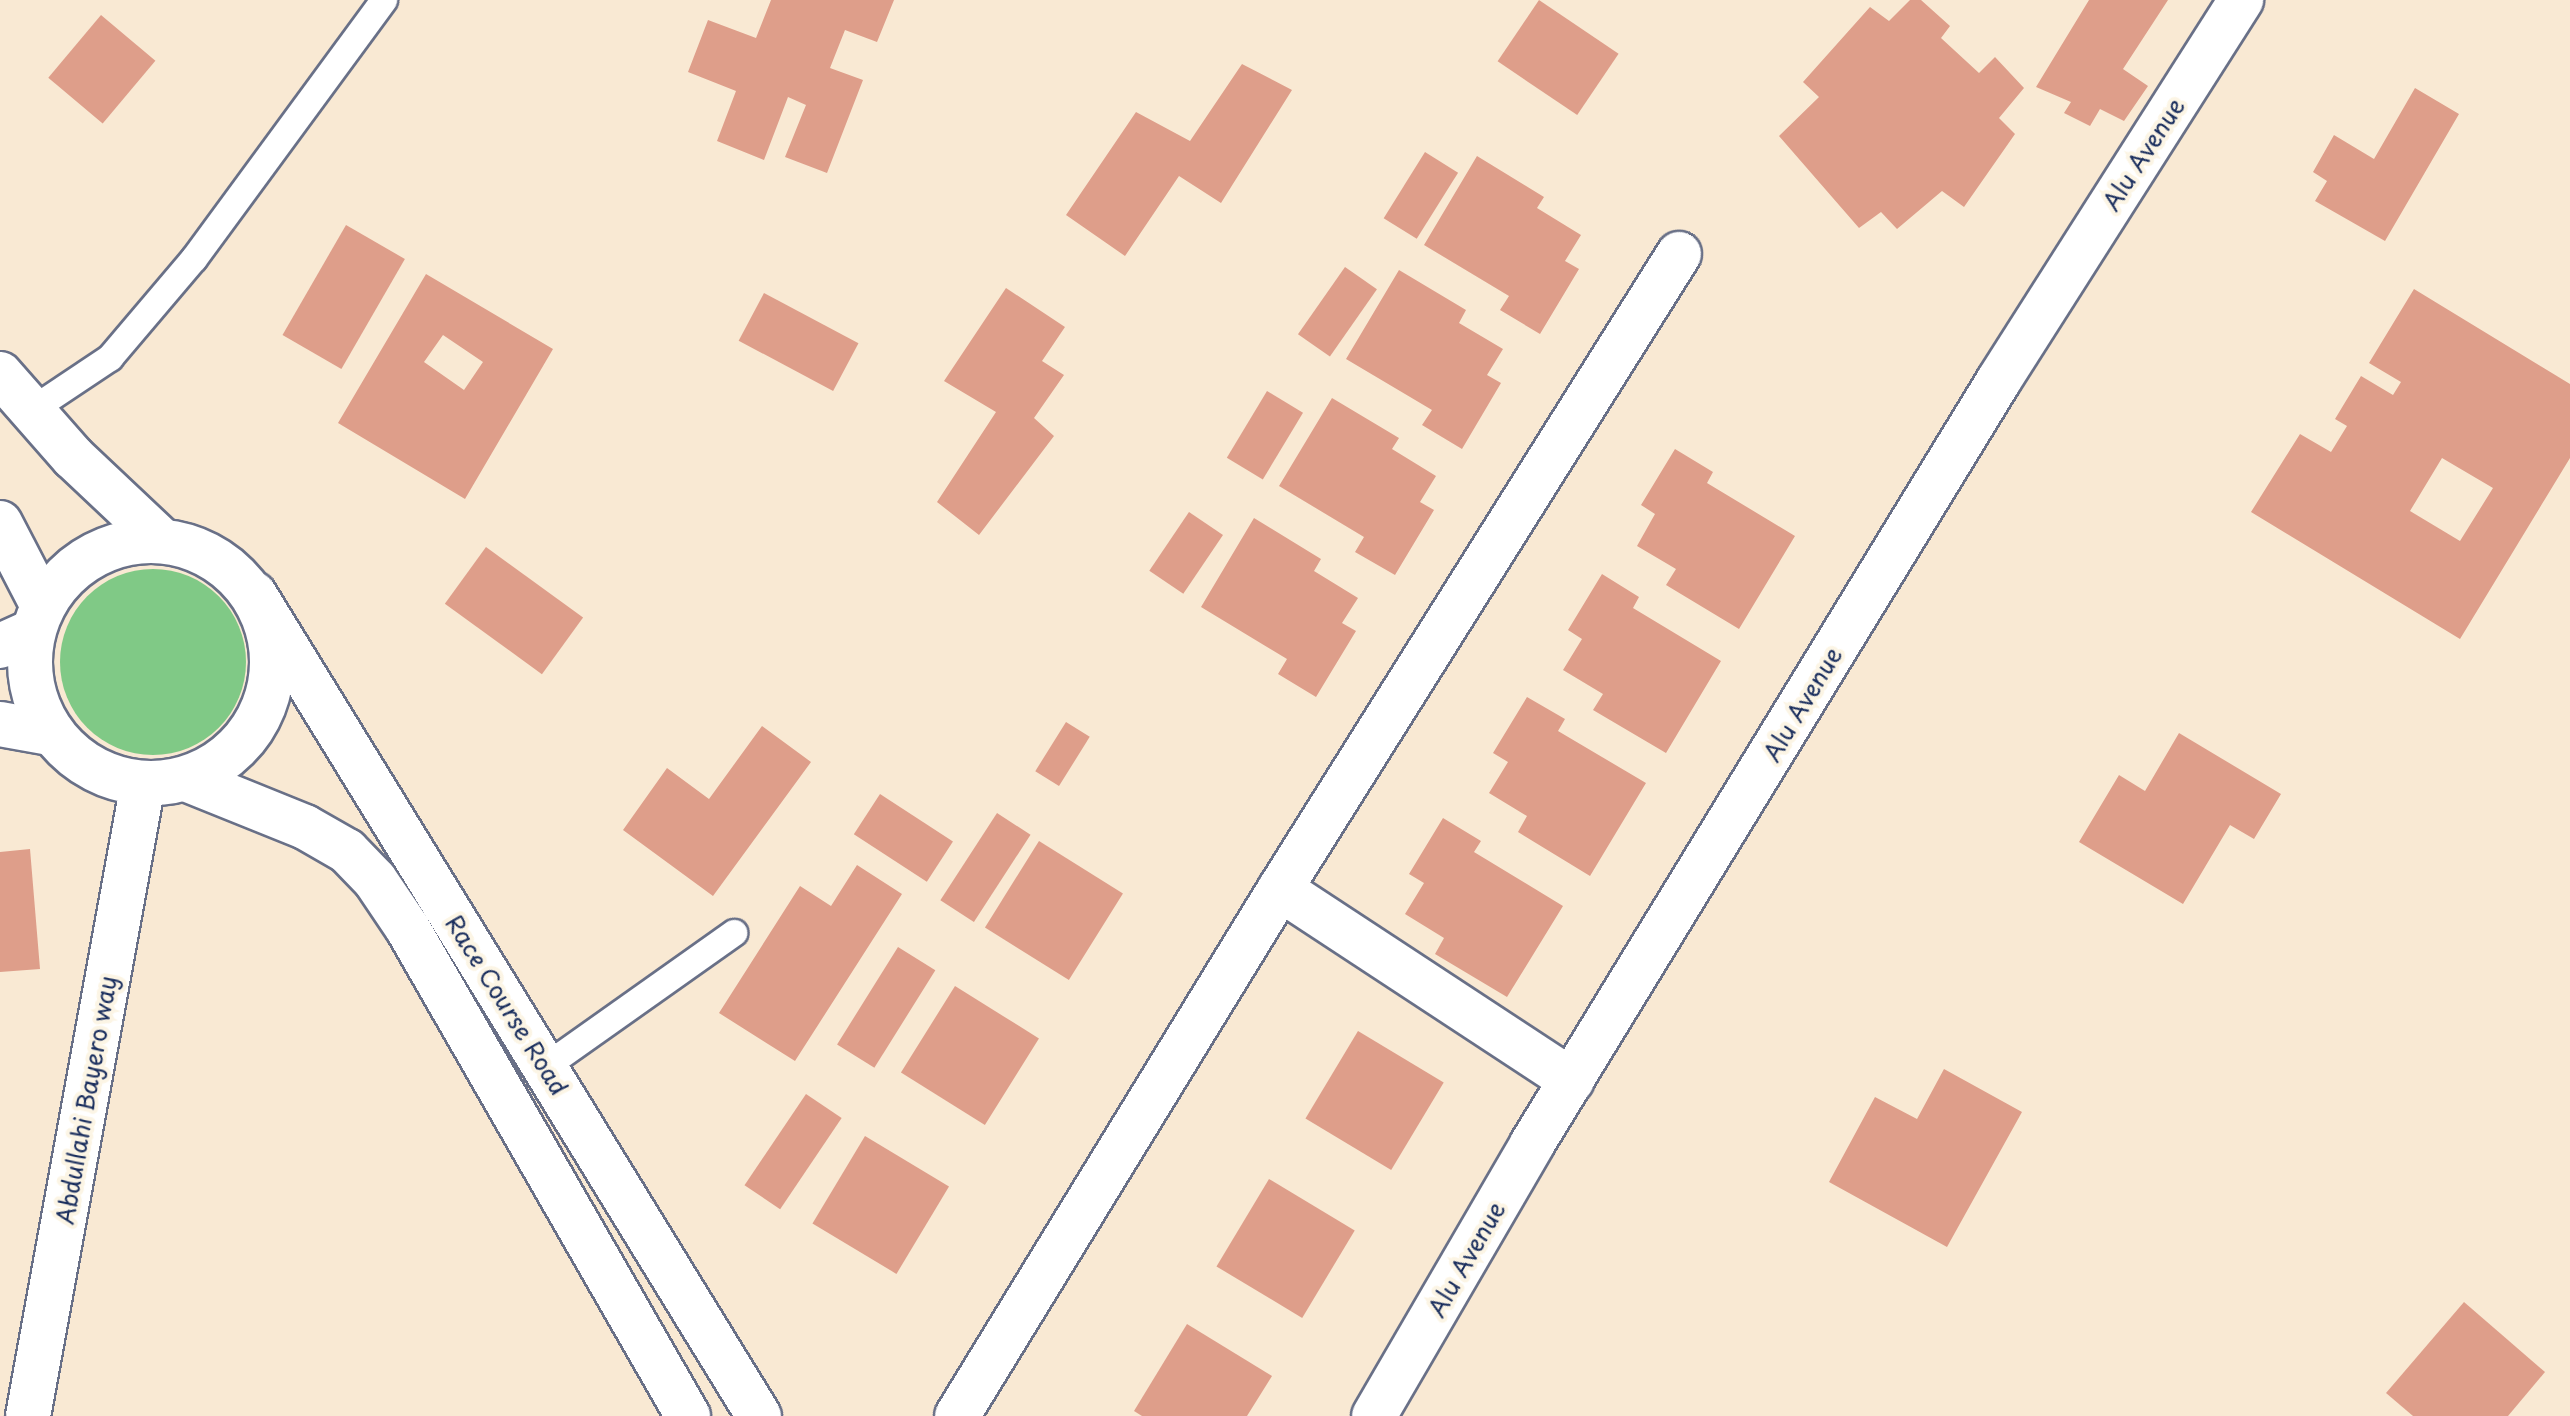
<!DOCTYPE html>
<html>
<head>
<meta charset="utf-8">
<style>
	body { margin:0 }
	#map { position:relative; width:2570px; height:1416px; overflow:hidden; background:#f9e9d3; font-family:"Playpen Sans",sans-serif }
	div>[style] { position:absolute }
	.green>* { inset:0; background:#80c986 }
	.round { border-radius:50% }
	.building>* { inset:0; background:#de9e8a; transform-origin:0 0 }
	.roads { filter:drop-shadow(2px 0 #697087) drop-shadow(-2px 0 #697087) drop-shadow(0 2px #697087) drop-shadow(0 -2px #697087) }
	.lane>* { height:26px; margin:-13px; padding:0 13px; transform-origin:13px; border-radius:13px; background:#fff }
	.street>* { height:44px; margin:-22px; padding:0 22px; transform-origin:22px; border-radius:22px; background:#fff }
	.secondary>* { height:44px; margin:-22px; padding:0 22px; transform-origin:22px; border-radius:22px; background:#fff }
	.secondary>.ring { margin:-22px; padding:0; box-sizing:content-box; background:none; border:44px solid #fff; border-radius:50% }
	span { translate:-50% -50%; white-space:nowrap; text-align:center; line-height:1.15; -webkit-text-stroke:8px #fcf5e5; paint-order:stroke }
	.street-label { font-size:24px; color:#1b2f5e }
</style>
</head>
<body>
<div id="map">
	<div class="green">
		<i class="round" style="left:60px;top:569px;width:186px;height:186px"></i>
	</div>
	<div class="building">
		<i style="clip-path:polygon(771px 0,894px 0,877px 42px,845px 30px,830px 68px,863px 80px,827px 173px,785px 157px,806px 105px,788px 97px,764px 160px,717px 141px,736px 91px,688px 72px,708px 20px,756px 38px)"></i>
		<i style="left:1539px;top:0;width:96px;height:74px;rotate:34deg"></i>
		<i style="clip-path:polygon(1910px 0,1921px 0,1950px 26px,1941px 38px,1979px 73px,1995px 57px,2024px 88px,1999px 118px,2015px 134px,1964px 207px,1942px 191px,1897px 229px,1881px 212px,1859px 228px,1779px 136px,1819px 97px,1803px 82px,1870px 7px,1889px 21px)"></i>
		<i style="clip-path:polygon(2089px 0,2168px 0,2123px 69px,2148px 86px,2124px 121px,2100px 109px,2090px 126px,2064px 113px,2071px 102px,2036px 87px)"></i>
		<i style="left:101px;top:15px;width:71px;height:82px;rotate:40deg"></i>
		<i style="clip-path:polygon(1242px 64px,1292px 90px,1221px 203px,1179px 176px,1125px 256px,1066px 215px,1136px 112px,1190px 141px)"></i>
		<i style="clip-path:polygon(2415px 88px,2459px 114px,2385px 241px,2315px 201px,2327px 181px,2313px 172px,2334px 135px,2374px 159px)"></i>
		<i style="left:1425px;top:152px;width:39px;height:78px;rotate:32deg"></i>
		<i style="clip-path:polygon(1477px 156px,1544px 197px,1537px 208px,1581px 235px,1565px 261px,1579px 269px,1540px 334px,1500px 310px,1509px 296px,1424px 245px)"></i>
		<i style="left:346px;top:225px;width:68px;height:127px;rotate:30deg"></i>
		<i style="left:1345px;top:267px;width:39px;height:82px;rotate:35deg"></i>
		<i style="clip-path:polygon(1399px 270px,1466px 310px,1459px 323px,1503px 349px,1487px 375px,1501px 383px,1462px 449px,1422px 425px,1432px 410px,1346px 359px)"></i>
		<i style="clip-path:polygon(evenodd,426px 274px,553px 349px,465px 499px,338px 423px,426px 274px,443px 335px,483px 362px,464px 390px,424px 362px,443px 335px)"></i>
		<i style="clip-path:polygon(1006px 288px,1065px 327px,1042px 361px,1064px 375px,1034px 418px,1054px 436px,979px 535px,937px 502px,996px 412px,944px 381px)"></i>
		<i style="clip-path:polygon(evenodd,2414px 289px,2570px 384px,2570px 458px,2460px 639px,2251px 512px,2300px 434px,2331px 452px,2347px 426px,2335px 419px,2361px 376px,2393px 395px,2401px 382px,2369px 363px,2414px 289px,2442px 458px,2493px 488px,2460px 541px,2410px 511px,2442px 458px)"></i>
		<i style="left:764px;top:293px;width:107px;height:54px;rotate:28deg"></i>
		<i style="left:1267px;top:391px;width:42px;height:78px;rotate:31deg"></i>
		<i style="clip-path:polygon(1332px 398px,1399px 438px,1392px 449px,1436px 476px,1420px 502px,1434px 510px,1395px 575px,1355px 552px,1364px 537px,1279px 486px)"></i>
		<i style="clip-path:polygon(1675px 449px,1713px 472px,1707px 483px,1795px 536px,1739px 629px,1666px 585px,1676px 569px,1637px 546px,1655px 514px,1641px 505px)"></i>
		<i style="left:1189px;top:512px;width:41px;height:71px;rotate:34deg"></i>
		<i style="clip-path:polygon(1254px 518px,1321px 559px,1314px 571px,1358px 598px,1342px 623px,1356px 631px,1316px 697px,1278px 674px,1287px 659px,1201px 607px)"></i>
		<i style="left:486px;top:547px;width:120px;height:70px;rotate:36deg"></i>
		<i style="clip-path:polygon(1602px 574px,1639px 597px,1633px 608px,1721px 661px,1666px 753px,1593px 710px,1603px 694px,1563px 670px,1582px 639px,1568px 630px)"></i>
		<i style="clip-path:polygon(1527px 697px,1565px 719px,1558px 731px,1646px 783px,1590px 876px,1518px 832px,1527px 816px,1489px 793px,1508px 762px,1493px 753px)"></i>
		<i style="left:1066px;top:722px;width:28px;height:58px;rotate:32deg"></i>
		<i style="clip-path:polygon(762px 726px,811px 762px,713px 896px,623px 830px,667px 768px,709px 799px)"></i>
		<i style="clip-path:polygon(2179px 733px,2281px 794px,2254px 839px,2230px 825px,2183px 904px,2079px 842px,2119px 775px,2145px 791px)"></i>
		<i style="left:880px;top:794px;width:87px;height:48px;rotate:33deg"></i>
		<i style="left:997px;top:813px;width:40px;height:104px;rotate:33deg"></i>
		<i style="clip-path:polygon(1443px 818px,1481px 841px,1474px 852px,1563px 906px,1507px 997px,1435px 954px,1444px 938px,1405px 914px,1424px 883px,1409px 874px)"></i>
		<i style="left:1039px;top:841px;width:99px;height:102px;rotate:32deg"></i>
		<i style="clip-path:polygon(30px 849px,40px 969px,0 972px,0 852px)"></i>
		<i style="clip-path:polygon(857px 865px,902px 894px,795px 1061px,719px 1013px,800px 886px,831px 906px)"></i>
		<i style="left:898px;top:947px;width:44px;height:115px;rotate:32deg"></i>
		<i style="left:955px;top:986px;width:99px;height:102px;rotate:32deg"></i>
		<i style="left:1358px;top:1031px;width:100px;height:102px;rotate:31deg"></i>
		<i style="clip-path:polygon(1944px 1069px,2022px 1112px,1947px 1247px,1829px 1182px,1875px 1097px,1917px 1119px)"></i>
		<i style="left:806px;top:1094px;width:43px;height:110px;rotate:34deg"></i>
		<i style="left:865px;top:1136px;width:98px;height:102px;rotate:31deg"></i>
		<i style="left:1269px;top:1179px;width:100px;height:102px;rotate:31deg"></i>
		<i style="clip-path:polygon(2464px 1302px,2545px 1372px,2508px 1416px,2413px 1416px,2386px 1393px)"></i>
		<i style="clip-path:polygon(1187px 1324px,1272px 1376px,1247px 1416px,1142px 1416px,1134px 1411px)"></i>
	</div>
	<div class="roads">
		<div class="lane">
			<i style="left:32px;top:410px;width:94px;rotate:-33.7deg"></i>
			<i style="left:110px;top:358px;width:130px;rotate:-49.7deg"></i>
			<i style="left:194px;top:259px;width:321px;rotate:-53.7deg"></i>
			<i style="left:545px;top:1067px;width:232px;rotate:-35.3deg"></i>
		</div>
		<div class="street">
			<i style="left:0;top:646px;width:34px;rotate:-24deg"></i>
			<i style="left:0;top:724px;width:51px;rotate:10.2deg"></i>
			<i style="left:1280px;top:889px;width:349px;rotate:33.3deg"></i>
			<i style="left:957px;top:1416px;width:618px;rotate:-58.5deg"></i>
			<i style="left:1280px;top:889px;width:750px;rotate:-57.86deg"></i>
		</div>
		<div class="secondary">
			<i style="left:0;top:374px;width:111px;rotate:48.7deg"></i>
			<i style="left:73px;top:457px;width:121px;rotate:43.3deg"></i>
			<i style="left:0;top:523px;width:91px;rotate:62.6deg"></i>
			<i class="ring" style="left:30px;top:541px;width:198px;height:198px"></i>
			<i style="left:254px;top:594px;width:965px;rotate:58.44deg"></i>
			<i style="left:186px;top:779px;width:128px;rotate:22deg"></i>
			<i style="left:305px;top:827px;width:48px;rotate:29.7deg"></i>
			<i style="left:347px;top:851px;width:40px;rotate:46deg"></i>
			<i style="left:375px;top:880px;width:59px;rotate:56deg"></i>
			<i style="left:408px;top:929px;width:562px;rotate:60.1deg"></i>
			<i style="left:28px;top:1416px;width:642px;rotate:-79.69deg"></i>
			<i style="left:1374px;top:1416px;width:315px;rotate:-59.8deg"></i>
			<i style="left:1532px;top:1144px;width:895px;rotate:-58.56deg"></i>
			<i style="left:1999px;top:380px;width:451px;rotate:-57.5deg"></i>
		</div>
	</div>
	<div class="street-label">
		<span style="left:2143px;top:154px;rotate:-57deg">Alu Avenue</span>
		<span style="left:1802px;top:704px;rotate:-59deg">Alu Avenue</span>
		<span style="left:507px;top:1005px;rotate:58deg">Race Course Road</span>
		<span style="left:86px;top:1100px;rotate:-80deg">Abdullahi Bayero way</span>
		<span style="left:1466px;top:1259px;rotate:-60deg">Alu Avenue</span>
	</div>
</div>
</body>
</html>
